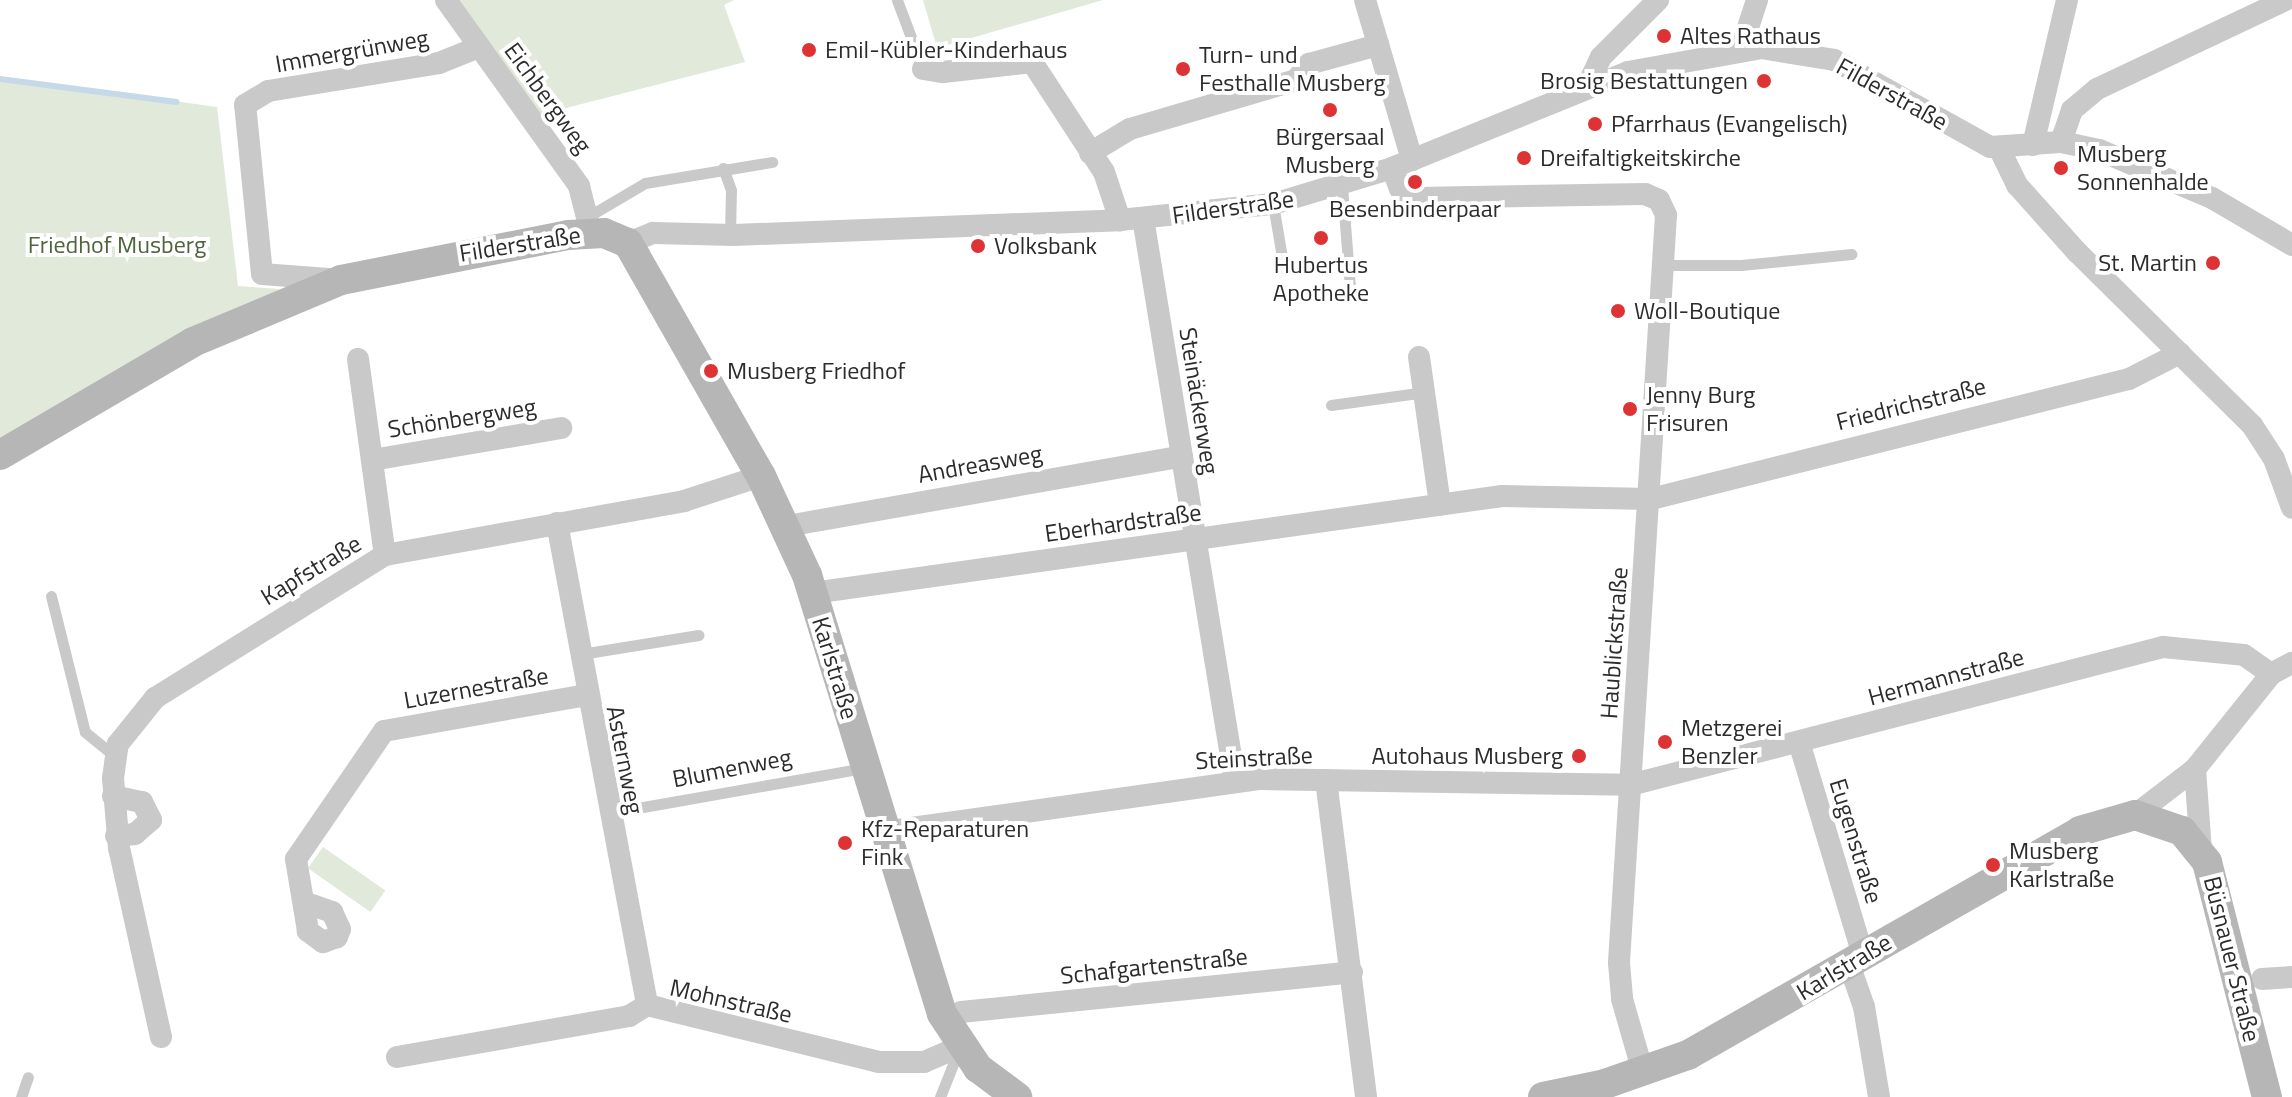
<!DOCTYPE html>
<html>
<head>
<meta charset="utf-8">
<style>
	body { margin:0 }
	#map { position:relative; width:2292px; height:1097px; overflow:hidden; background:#fff; font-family:"Titillium Web",sans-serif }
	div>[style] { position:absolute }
	.green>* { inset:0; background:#e1e9da; transform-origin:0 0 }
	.stream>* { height:6px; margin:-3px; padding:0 3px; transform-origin:3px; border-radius:3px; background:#c6d9e9 }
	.service>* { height:11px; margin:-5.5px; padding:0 5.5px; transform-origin:5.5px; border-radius:5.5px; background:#c9c9c9 }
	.minor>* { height:22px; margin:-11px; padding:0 11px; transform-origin:11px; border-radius:11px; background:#c9c9c9 }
	.secondary>* { height:30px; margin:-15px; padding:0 15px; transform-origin:15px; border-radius:15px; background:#b6b6b6 }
	.dots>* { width:22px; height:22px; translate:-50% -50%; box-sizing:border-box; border:4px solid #fff; border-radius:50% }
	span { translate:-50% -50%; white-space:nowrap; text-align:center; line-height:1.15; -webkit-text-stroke:8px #fff; paint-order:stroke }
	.poi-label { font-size:24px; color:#2c2c2c }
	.left { translate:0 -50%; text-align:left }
	.right { translate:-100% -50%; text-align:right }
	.street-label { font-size:24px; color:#2c2c2c }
	.park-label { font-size:24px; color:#4c653c }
</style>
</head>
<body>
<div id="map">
	<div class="green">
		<i style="clip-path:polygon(459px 0,734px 0,724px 5px,745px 62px,539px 115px)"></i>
		<i style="clip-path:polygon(923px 0,1103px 0,937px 48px)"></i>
		<i style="clip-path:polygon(0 77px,217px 107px,238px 286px,280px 289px,0 440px)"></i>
		<i style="left:323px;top:847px;width:76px;height:26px;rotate:35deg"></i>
	</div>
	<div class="stream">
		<i style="left:0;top:79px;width:178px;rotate:7.4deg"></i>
	</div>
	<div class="service">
		<i style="left:897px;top:0;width:74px;rotate:69.4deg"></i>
		<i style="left:723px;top:168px;width:23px;rotate:70deg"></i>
		<i style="left:731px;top:190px;width:45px;rotate:91.3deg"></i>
		<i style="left:1342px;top:186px;width:101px;rotate:85.5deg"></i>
		<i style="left:1273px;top:204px;width:66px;rotate:80.4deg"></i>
		<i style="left:589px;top:216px;width:65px;rotate:-30.5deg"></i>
		<i style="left:645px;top:183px;width:129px;rotate:-9.4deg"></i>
		<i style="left:1667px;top:265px;width:74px"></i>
		<i style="left:1741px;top:265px;width:111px;rotate:-5.7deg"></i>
		<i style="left:1331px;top:405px;width:95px;rotate:-7.9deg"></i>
		<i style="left:51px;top:596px;width:140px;rotate:76deg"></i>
		<i style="left:85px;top:732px;width:38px;rotate:39deg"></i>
		<i style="left:581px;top:654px;width:119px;rotate:-9.2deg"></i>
		<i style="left:609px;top:813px;width:258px;rotate:-10deg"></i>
		<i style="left:21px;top:1097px;width:21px;rotate:-71deg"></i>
		<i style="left:940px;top:1097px;width:52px;rotate:-68.4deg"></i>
	</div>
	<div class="minor">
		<i style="left:446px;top:0;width:229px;rotate:54.4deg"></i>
		<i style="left:579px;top:186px;width:49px;rotate:75.7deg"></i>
		<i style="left:1365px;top:0;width:167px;rotate:73.6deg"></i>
		<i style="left:1741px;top:49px;width:52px;rotate:-71.9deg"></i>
		<i style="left:923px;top:69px;width:20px;rotate:9deg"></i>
		<i style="left:943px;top:72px;width:90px;rotate:-6.4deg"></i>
		<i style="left:1032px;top:62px;width:131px;rotate:56.8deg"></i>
		<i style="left:1104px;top:172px;width:51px;rotate:71.6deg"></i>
		<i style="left:1586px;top:89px;width:35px;rotate:-65deg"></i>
		<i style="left:1601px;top:57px;width:81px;rotate:-45deg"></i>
		<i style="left:2061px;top:142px;width:34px;rotate:-71deg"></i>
		<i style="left:2072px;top:110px;width:33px;rotate:-40deg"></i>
		<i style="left:2097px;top:89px;width:208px;rotate:-25.3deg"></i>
		<i style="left:2033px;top:145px;width:149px;rotate:-76.8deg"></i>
		<i style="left:2000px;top:150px;width:39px;rotate:64deg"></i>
		<i style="left:2017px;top:185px;width:90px;rotate:48.2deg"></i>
		<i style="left:2077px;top:252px;width:246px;rotate:44.7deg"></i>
		<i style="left:2252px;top:425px;width:40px;rotate:57.1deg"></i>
		<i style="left:2274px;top:459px;width:52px;rotate:69.8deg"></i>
		<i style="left:1090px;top:153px;width:47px;rotate:-31deg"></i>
		<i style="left:1130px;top:129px;width:173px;rotate:-16.4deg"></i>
		<i style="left:1296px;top:80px;width:21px;rotate:-51deg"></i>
		<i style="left:1309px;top:64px;width:72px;rotate:-15.4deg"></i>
		<i style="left:1392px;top:168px;width:22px;rotate:69deg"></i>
		<i style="left:1400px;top:189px;width:18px;rotate:29deg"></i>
		<i style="left:1416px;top:198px;width:229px;rotate:-1deg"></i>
		<i style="left:1645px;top:194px;width:15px;rotate:23deg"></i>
		<i style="left:1659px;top:200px;width:17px;rotate:65deg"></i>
		<i style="left:1666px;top:215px;width:749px;rotate:93.6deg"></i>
		<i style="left:1619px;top:963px;width:36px;rotate:85deg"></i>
		<i style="left:1622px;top:999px;width:76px;rotate:74deg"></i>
		<i style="left:1143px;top:218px;width:570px;rotate:80.72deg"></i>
		<i style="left:628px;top:243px;width:27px;rotate:-22deg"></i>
		<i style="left:653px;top:233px;width:81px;rotate:1.4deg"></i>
		<i style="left:734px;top:235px;width:386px;rotate:-2.2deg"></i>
		<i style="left:1120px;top:220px;width:154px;rotate:-6deg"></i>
		<i style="left:1273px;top:204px;width:124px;rotate:-16.8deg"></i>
		<i style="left:1392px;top:168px;width:255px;rotate:-22.1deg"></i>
		<i style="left:1628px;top:72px;width:135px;rotate:-10.2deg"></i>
		<i style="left:1761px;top:48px;width:74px;rotate:9.3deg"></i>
		<i style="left:1834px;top:60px;width:179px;rotate:29.1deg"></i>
		<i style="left:1990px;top:147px;width:71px;rotate:-4deg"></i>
		<i style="left:2061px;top:142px;width:39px;rotate:12deg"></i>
		<i style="left:2099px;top:150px;width:123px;rotate:23deg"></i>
		<i style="left:2212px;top:198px;width:93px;rotate:30.4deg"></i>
		<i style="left:341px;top:280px;width:79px;rotate:-175.7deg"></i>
		<i style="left:262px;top:274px;width:170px;rotate:-95.7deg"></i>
		<i style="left:245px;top:105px;width:27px;rotate:-31deg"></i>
		<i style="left:268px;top:91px;width:173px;rotate:-9.3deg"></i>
		<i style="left:439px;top:63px;width:43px;rotate:-21.8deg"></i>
		<i style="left:1419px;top:357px;width:149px;rotate:81.9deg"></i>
		<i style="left:358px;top:359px;width:198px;rotate:82.2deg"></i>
		<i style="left:372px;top:460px;width:192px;rotate:-9.6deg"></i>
		<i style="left:557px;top:523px;width:490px;rotate:79.4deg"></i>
		<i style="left:787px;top:526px;width:401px;rotate:-10deg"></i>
		<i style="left:813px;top:593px;width:696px;rotate:-8.01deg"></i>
		<i style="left:1502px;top:496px;width:149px;rotate:1.2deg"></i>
		<i style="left:1651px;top:499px;width:493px;rotate:-14.1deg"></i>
		<i style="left:2129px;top:379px;width:57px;rotate:-27deg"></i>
		<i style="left:1799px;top:742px;width:222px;rotate:73.3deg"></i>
		<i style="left:2195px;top:769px;width:82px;rotate:85.8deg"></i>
		<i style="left:1326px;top:780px;width:320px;rotate:82.8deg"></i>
		<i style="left:113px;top:796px;width:30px;rotate:12deg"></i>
		<i style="left:142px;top:802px;width:20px;rotate:63deg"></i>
		<i style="left:151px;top:820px;width:21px;rotate:139deg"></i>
		<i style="left:135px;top:834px;width:19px;rotate:174deg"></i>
		<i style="left:2135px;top:815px;width:76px;rotate:-37.5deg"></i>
		<i style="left:2195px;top:769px;width:122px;rotate:-51.3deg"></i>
		<i style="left:2271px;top:674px;width:24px;rotate:-28deg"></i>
		<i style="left:883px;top:832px;width:381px;rotate:-8deg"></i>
		<i style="left:1260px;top:779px;width:370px;rotate:0.9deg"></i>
		<i style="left:1630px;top:785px;width:551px;rotate:-14.52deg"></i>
		<i style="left:2163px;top:647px;width:81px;rotate:5.6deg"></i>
		<i style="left:2244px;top:655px;width:33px;rotate:35deg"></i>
		<i style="left:306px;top:903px;width:28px;rotate:19deg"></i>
		<i style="left:332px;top:912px;width:19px;rotate:65deg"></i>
		<i style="left:340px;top:929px;width:9px;rotate:111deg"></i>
		<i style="left:337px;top:937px;width:15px;rotate:160deg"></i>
		<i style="left:323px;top:942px;width:19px;rotate:-144deg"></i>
		<i style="left:308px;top:931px;width:73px;rotate:-99.5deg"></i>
		<i style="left:296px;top:859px;width:155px;rotate:-55.5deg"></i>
		<i style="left:384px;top:731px;width:205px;rotate:-10.1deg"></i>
		<i style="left:1849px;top:964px;width:46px;rotate:70.8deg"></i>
		<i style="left:1864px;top:1007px;width:91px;rotate:80.5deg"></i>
		<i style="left:2262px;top:979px;width:30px;rotate:-4deg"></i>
		<i style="left:647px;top:1005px;width:239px;rotate:13.8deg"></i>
		<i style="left:879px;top:1062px;width:45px"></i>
		<i style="left:924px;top:1062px;width:40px;rotate:-23.4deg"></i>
		<i style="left:961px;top:1012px;width:393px;rotate:-5.8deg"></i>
		<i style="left:161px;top:1037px;width:194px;rotate:-102.5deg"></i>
		<i style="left:119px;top:848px;width:70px;rotate:-94.9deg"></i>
		<i style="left:113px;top:778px;width:34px;rotate:-82deg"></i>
		<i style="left:118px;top:744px;width:59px;rotate:-51.2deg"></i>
		<i style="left:155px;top:698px;width:271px;rotate:-31.9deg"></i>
		<i style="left:385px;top:555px;width:304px;rotate:-10.2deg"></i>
		<i style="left:684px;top:501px;width:81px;rotate:-18deg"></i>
		<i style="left:397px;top:1057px;width:236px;rotate:-10deg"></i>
		<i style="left:629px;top:1016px;width:21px;rotate:-31deg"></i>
	</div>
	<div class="secondary">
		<i style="left:0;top:455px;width:224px;rotate:-30.3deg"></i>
		<i style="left:193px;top:342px;width:160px;rotate:-22.7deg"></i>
		<i style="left:341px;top:280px;width:231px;rotate:-11.2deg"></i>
		<i style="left:568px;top:235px;width:36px;rotate:-3deg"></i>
		<i style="left:604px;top:233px;width:26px;rotate:23deg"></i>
		<i style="left:628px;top:243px;width:268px;rotate:60.3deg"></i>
		<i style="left:761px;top:476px;width:109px;rotate:65.1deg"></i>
		<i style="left:807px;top:575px;width:459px;rotate:72.9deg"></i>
		<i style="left:942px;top:1014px;width:65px;rotate:56.3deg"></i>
		<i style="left:978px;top:1068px;width:49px;rotate:36.6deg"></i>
		<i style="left:1543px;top:1097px;width:63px;rotate:-11.8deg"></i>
		<i style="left:1605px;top:1084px;width:88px;rotate:-19.3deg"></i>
		<i style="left:1688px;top:1055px;width:451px;rotate:-29.7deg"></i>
		<i style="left:2080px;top:831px;width:57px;rotate:-16.2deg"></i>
		<i style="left:2135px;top:815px;width:50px;rotate:18.8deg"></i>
		<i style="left:2182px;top:831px;width:40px;rotate:51deg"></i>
		<i style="left:2207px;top:862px;width:243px;rotate:75.7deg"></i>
	</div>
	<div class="dots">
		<i style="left:1664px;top:36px;background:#de3335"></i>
		<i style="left:809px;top:50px;background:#de3335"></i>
		<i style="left:1183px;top:69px;background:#de3335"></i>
		<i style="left:1764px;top:81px;background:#de3335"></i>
		<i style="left:1330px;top:110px;background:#de3335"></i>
		<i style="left:1595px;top:124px;background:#de3335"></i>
		<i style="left:1524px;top:158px;background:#de3335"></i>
		<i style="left:2061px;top:168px;background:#de3335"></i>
		<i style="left:1415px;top:182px;background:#de3335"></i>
		<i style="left:1321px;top:238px;background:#de3335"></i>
		<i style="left:978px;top:246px;background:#de3335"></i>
		<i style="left:2213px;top:263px;background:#de3335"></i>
		<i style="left:1618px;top:311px;background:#de3335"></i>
		<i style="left:711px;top:371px;background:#de3335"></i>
		<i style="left:1630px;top:409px;background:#de3335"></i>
		<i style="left:1665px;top:742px;background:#de3335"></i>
		<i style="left:1579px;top:756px;background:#de3335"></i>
		<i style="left:845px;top:843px;background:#de3335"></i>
		<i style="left:1993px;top:865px;background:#de3335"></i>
	</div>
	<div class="poi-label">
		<span class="left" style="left:1680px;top:36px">Altes Rathaus</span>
		<span class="left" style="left:825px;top:50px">Emil-Kübler-Kinderhaus</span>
		<span class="left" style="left:1199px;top:69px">Turn- und<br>Festhalle Musberg</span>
		<span class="right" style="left:1748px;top:81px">Brosig Bestattungen</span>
		<span class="left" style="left:1611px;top:124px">Pfarrhaus (Evangelisch)</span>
		<span style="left:1330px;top:151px">Bürgersaal<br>Musberg</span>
		<span class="left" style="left:2077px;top:168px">Musberg<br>Sonnenhalde</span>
		<span class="left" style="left:1540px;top:158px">Dreifaltigkeitskirche</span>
		<span style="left:1415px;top:209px">Besenbinderpaar</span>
		<span class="left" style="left:994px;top:246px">Volksbank</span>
		<span class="right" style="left:2197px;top:263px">St. Martin</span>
		<span style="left:1321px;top:279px">Hubertus<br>Apotheke</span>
		<span class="left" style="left:1634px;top:311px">Woll-Boutique</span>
		<span class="left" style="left:727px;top:371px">Musberg Friedhof</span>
		<span class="left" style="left:1646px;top:409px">Jenny Burg<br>Frisuren</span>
		<span class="left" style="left:1681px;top:742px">Metzgerei<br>Benzler</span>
		<span class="right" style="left:1563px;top:756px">Autohaus Musberg</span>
		<span class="left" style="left:861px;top:843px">Kfz-Reparaturen<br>Fink</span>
		<span class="left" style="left:2009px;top:865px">Musberg<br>Karlstraße</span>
	</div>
	<div class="street-label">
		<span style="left:352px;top:51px;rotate:-10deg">Immergrünweg</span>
		<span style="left:1892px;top:94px;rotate:29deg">Filderstraße</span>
		<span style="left:548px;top:98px;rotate:54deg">Eichbergweg</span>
		<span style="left:1233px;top:207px;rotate:-8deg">Filderstraße</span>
		<span style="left:520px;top:244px;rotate:-9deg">Filderstraße</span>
		<span style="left:1199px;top:401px;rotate:81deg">Steinäckerweg</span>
		<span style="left:1911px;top:404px;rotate:-14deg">Friedrichstraße</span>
		<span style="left:462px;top:418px;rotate:-9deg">Schönbergweg</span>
		<span style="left:980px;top:464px;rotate:-10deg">Andreasweg</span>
		<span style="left:1123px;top:523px;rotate:-8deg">Eberhardstraße</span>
		<span style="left:311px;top:570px;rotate:-31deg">Kapfstraße</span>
		<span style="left:1614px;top:643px;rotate:-86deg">Haublickstraße</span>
		<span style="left:835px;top:668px;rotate:73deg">Karlstraße</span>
		<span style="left:1946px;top:677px;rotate:-15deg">Hermannstraße</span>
		<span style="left:476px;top:688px;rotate:-10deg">Luzernestraße</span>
		<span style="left:1254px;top:758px;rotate:-3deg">Steinstraße</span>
		<span style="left:625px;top:760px;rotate:79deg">Asternweg</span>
		<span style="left:732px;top:768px;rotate:-11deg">Blumenweg</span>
		<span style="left:1856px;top:841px;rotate:73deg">Eugenstraße</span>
		<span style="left:2232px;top:959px;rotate:76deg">Büsnauer Straße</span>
		<span style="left:1154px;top:966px;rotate:-6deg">Schafgartenstraße</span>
		<span style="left:1844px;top:967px;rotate:-31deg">Karlstraße</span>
		<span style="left:731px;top:1001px;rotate:13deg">Mohnstraße</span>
	</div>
	<div class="park-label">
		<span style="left:117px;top:245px">Friedhof Musberg</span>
	</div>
</div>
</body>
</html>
